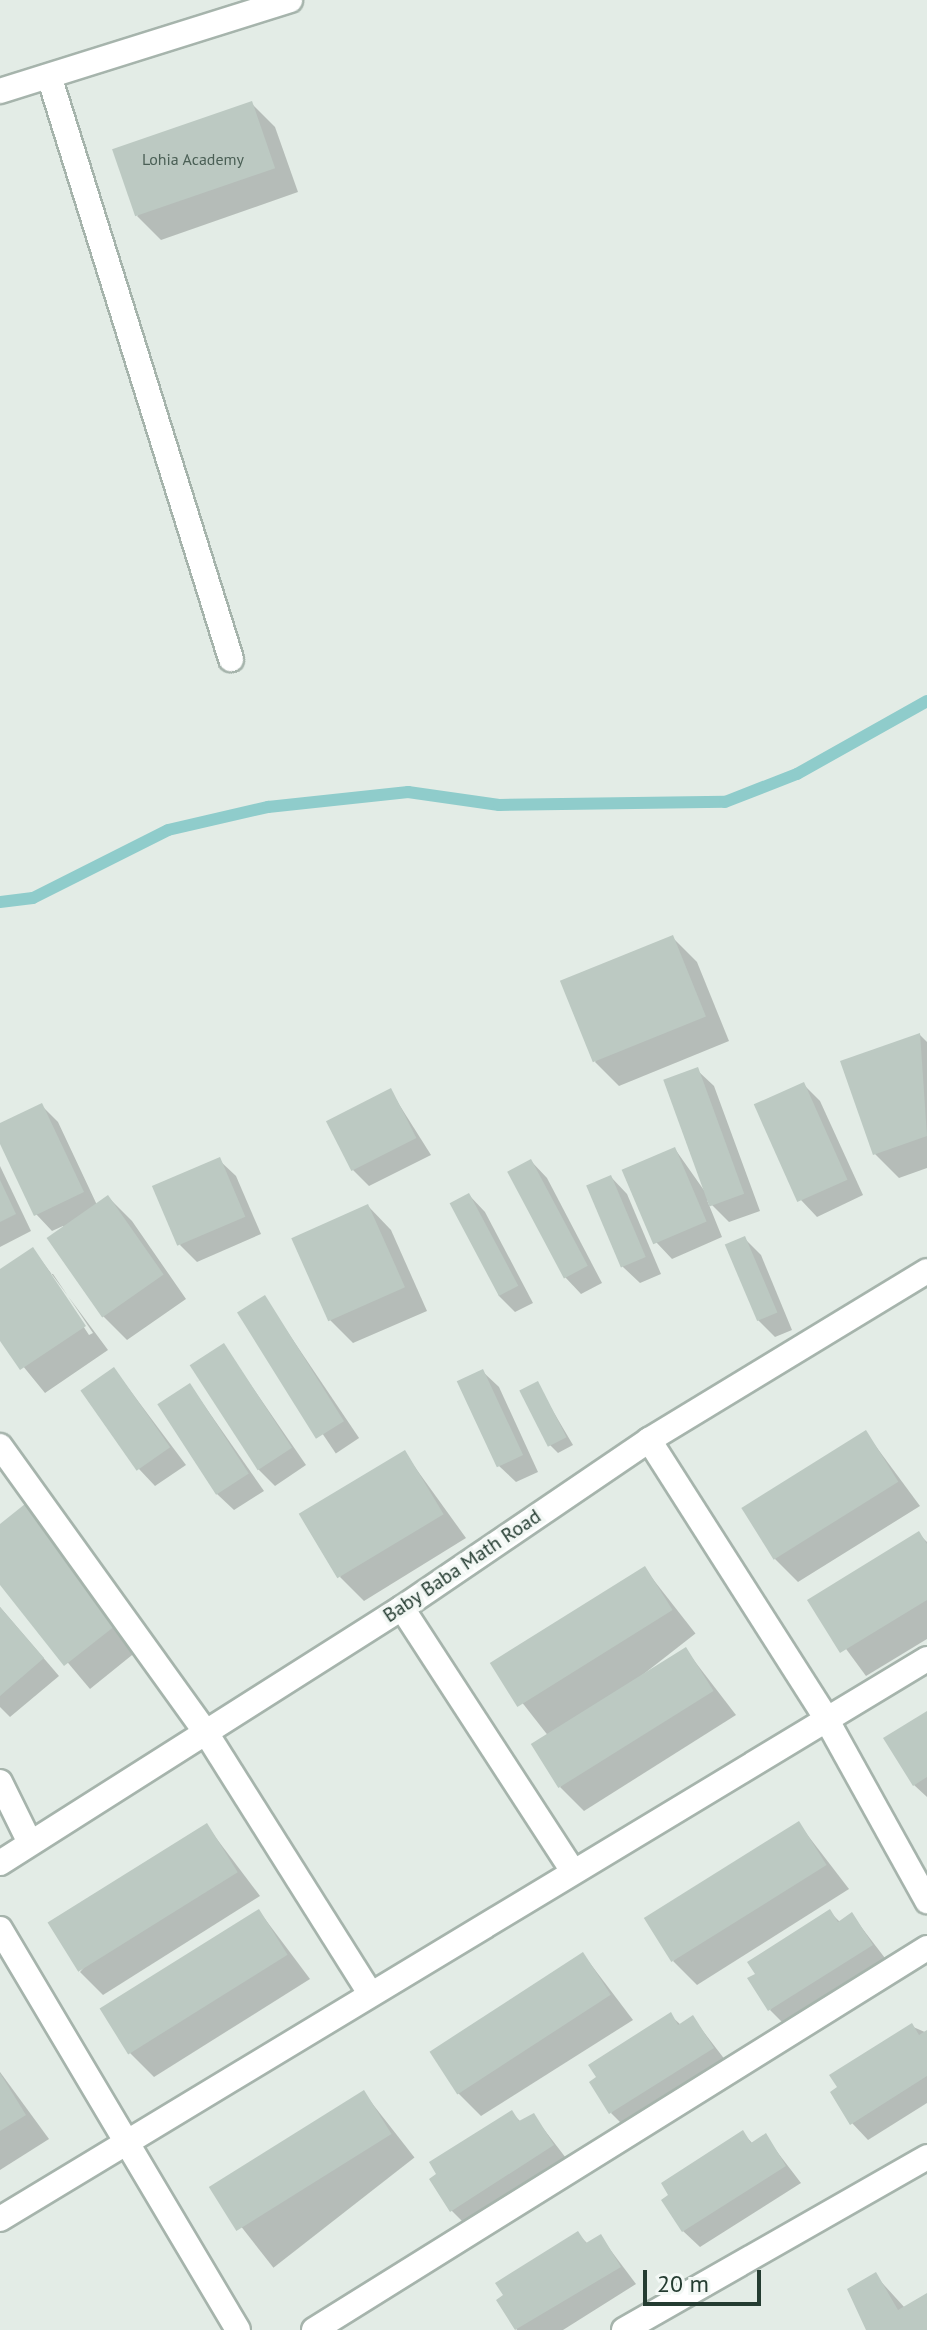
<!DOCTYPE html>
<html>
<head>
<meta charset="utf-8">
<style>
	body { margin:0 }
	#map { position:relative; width:927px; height:2330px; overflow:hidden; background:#e3ece6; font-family:"PT Sans",sans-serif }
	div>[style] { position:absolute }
	.shadow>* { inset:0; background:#0003; transform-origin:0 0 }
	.stream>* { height:12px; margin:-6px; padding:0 6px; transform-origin:6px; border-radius:6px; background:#8fcccb }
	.building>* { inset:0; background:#bcc9c2; transform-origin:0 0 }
	.roads { filter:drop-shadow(2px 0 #a6b4ac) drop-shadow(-2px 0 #a6b4ac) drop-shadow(0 2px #a6b4ac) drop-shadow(0 -2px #a6b4ac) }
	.minor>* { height:24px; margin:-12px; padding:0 12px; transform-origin:12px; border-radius:12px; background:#fff }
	span { translate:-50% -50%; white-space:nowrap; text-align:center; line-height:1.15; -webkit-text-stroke:7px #f3f8f5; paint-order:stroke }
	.number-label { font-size:16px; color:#4a5f55 }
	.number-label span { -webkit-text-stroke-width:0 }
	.street-label { font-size:20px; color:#243c31 }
	.scale { position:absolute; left:643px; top:2270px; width:118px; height:36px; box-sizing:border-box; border:4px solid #243c31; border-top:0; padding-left:10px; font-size:24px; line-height:28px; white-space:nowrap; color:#243c31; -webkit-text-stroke:6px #f3f8f5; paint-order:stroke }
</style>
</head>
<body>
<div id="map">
	<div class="shadow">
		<i style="clip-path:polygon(251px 103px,275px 127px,298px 192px,161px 240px,137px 216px)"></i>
		<i style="clip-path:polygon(673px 938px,697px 962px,729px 1041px,619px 1086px,595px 1062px)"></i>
		<i style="clip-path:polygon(920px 1035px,927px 1042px,927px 1168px,899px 1178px,875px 1154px)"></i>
		<i style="clip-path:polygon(697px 1070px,714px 1086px,760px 1211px,729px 1222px,707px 1200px,722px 1237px,672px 1259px,656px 1242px,675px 1149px,708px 1196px)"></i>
		<i style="clip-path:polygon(803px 1084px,820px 1101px,863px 1195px,817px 1217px,801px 1200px)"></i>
		<i style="clip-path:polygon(390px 1090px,431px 1155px,369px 1186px,352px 1169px)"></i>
		<i style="clip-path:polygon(42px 1106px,58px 1122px,97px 1205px,108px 1197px,132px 1221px,186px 1299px,127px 1340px,103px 1316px,63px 1226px,52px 1231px,36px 1214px,0 1140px,0 1125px)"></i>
		<i style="clip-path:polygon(219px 1160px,236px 1176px,261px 1234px,197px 1262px,180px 1245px)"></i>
		<i style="clip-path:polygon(531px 1161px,547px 1178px,602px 1283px,581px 1294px,565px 1277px)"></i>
		<i style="clip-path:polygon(0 1166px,31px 1231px,0 1247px)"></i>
		<i style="clip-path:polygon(611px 1177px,627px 1194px,661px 1274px,640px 1283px,623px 1267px)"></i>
		<i style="clip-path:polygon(469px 1195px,485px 1212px,533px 1303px,515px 1312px,499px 1296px)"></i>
		<i style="clip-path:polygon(368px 1206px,391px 1230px,427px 1311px,353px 1343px,329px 1319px)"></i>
		<i style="clip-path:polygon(744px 1238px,761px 1255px,792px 1330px,775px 1337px,758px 1320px)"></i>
		<i style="clip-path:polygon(evenodd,33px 1249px,108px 1350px,45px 1393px,0 1338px,0 1271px,33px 1249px,49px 1274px,53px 1274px,93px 1333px,89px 1335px,49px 1274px)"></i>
		<i style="left:264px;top:1297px;width:170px;height:28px;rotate:56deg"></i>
		<i style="clip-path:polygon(224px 1346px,306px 1465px,275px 1486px,258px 1469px)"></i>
		<i style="clip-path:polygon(114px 1369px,186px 1465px,155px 1486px,139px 1469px)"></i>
		<i style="clip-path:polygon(482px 1371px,499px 1387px,538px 1472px,516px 1482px,499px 1466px)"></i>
		<i style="clip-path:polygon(537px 1384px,573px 1445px,558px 1453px,550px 1445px)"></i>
		<i style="clip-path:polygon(190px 1385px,264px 1491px,234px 1510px,217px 1494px)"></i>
		<i style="clip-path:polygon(866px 1433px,920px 1506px,798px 1582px,774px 1558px)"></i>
		<i style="clip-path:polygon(404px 1452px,466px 1538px,364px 1601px,340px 1577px)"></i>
		<i style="clip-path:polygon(25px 1506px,142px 1647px,90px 1689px,0 1582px,0 1526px)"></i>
		<i style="clip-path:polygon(918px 1533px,927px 1542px,927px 1639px,866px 1676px,810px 1600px)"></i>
		<i style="left:645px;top:1569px;width:82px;height:179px;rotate:52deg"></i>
		<i style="clip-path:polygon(0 1607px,59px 1676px,10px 1717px,0 1707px)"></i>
		<i style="clip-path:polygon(686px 1650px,736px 1715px,584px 1811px,560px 1787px)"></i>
		<i style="clip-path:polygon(927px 1714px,927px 1797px,914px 1785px)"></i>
		<i style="clip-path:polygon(799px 1824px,849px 1889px,697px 1985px,673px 1961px)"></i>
		<i style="clip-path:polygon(207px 1826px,260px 1896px,103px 1995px,80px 1972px)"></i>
		<i style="clip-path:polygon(259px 1911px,310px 1979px,154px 2077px,130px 2053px)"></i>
		<i style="clip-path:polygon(830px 1912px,840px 1922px,852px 1915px,888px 1962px,786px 2026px,770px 2010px)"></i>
		<i style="clip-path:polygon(583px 1954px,633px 2020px,481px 2116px,457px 2092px)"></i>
		<i style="clip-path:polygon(670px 2015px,681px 2025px,693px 2018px,729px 2065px,627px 2129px,611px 2113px)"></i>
		<i style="clip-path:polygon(911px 2026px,927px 2033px,927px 2103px,868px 2140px,852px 2123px)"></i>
		<i style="clip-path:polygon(0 2072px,49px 2139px,0 2170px)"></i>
		<i style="left:364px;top:2093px;width:82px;height:179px;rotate:52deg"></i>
		<i style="clip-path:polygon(511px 2112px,521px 2122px,533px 2115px,569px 2162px,468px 2227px,451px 2210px)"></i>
		<i style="clip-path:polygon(743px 2133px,753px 2144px,765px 2136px,801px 2183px,700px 2247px,683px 2231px)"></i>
		<i style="clip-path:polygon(578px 2234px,588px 2244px,600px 2236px,636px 2284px,563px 2330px,517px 2330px,498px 2300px)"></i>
		<i style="clip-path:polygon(875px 2275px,905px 2308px,927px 2295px,927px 2330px,870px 2330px)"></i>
	</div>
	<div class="stream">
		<i style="left:0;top:902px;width:33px;rotate:-7deg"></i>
		<i style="left:33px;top:898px;width:151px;rotate:-26.7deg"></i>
		<i style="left:168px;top:830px;width:103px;rotate:-13deg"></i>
		<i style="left:268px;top:807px;width:141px;rotate:-6.1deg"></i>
		<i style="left:408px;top:792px;width:92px;rotate:8.1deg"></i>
		<i style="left:499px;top:805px;width:226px;rotate:-0.8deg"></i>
		<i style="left:725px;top:802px;width:77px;rotate:-21.3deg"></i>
		<i style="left:797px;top:774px;width:149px;rotate:-29.3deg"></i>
	</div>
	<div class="building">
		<i style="left:252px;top:101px;width:71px;height:148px;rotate:71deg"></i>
		<i style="left:673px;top:935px;width:88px;height:122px;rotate:68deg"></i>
		<i style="clip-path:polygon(920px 1033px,927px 1136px,873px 1155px,840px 1061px)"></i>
		<i style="left:698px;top:1067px;width:135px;height:37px;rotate:70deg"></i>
		<i style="left:804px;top:1082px;width:107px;height:55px;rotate:66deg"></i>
		<i style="left:391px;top:1088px;width:56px;height:73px;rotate:63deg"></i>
		<i style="clip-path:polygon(42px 1103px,84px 1192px,34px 1216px,0 1144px,0 1123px)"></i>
		<i style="left:675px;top:1147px;width:81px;height:58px;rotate:67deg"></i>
		<i style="left:220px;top:1157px;width:65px;height:74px;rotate:67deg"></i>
		<i style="left:531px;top:1159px;width:121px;height:27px;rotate:62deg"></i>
		<i style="left:611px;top:1175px;width:89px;height:27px;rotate:67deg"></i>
		<i style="clip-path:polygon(0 1180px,16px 1214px,0 1222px)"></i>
		<i style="left:469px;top:1193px;width:105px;height:22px;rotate:62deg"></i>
		<i style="left:108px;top:1195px;width:97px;height:75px;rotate:55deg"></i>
		<i style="left:368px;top:1204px;width:91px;height:84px;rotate:66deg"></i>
		<i style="left:745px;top:1236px;width:83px;height:22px;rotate:67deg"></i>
		<i style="clip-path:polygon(33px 1247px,86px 1326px,20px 1370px,0 1341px,0 1269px)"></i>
		<i style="left:265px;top:1295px;width:149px;height:33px;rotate:58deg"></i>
		<i style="left:224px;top:1343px;width:125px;height:41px;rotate:57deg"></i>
		<i style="left:114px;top:1367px;width:98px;height:41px;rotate:55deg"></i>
		<i style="left:483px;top:1369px;width:95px;height:29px;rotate:65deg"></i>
		<i style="left:538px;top:1381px;width:63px;height:21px;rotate:63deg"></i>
		<i style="left:190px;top:1383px;width:108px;height:39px;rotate:57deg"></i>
		<i style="left:866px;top:1430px;width:61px;height:147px;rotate:58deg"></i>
		<i style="left:405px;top:1450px;width:75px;height:124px;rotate:59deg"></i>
		<i style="clip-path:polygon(25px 1504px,120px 1622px,64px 1666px,0 1585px,0 1524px)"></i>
		<i style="clip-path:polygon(919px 1531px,927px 1544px,927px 1600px,840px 1653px,807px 1600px)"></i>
		<i style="left:645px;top:1566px;width:52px;height:183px;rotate:58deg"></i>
		<i style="clip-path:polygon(0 1607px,44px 1658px,0 1696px)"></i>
		<i style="left:686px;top:1647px;width:52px;height:183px;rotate:58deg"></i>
		<i style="clip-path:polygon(927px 1711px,927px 1777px,913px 1786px,883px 1738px)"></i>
		<i style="left:799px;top:1821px;width:52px;height:183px;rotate:58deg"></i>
		<i style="left:207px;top:1823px;width:58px;height:188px;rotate:58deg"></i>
		<i style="left:259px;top:1909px;width:54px;height:188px;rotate:58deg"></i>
		<i style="clip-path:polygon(830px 1909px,838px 1922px,852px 1912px,873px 1945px,768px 2011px,747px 1978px,755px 1974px,747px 1962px)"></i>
		<i style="left:583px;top:1952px;width:51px;height:183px;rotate:57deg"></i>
		<i style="clip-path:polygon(671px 2012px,678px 2025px,693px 2015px,714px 2048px,609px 2114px,589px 2082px,596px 2077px,588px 2065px)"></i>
		<i style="clip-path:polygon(912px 2023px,919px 2035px,927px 2030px,927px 2076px,850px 2125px,830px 2092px,837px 2087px,829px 2075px)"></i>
		<i style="clip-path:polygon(0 2073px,26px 2115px,0 2131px)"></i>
		<i style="left:364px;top:2090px;width:52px;height:183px;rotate:58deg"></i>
		<i style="clip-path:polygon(512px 2110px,519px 2121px,534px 2113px,554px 2145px,450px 2212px,429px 2179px,436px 2174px,429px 2162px)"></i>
		<i style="clip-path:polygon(743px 2130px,751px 2143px,766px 2133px,786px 2166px,682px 2232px,661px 2200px,668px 2195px,661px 2183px)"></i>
		<i style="clip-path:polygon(578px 2231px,586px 2243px,601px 2234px,621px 2267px,515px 2330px,496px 2300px,503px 2295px,495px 2283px)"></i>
		<i style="clip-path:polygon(876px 2272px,898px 2310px,927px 2293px,927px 2330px,866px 2330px,847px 2289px)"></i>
	</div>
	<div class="roads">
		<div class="minor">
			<i style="left:49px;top:76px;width:611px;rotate:72.66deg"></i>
			<i style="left:0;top:91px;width:304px;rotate:-17.4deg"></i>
			<i style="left:649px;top:1440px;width:326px;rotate:57.5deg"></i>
			<i style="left:824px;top:1715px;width:213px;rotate:61deg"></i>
			<i style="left:0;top:1446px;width:347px;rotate:54.3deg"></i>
			<i style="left:203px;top:1728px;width:313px;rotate:57.8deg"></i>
			<i style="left:402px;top:1608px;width:310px;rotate:57deg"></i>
			<i style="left:0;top:1782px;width:68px;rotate:63.8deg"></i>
			<i style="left:0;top:1863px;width:476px;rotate:-32.4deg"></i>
			<i style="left:402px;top:1608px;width:299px;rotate:-34.2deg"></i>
			<i style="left:649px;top:1440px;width:325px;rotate:-31.3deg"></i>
			<i style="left:0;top:1929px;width:466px;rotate:59.3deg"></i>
			<i style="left:0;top:2219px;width:1083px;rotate:-31.14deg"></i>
			<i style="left:314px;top:2330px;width:722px;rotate:-31.93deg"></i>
			<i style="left:624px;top:2330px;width:349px;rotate:-29.7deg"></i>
		</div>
	</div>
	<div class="number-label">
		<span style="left:193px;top:159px">Lohia Academy</span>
	</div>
	<div class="street-label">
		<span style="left:462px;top:1566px;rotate:-34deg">Baby Baba Math Road</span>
	</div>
	<div class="scale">20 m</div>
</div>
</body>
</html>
